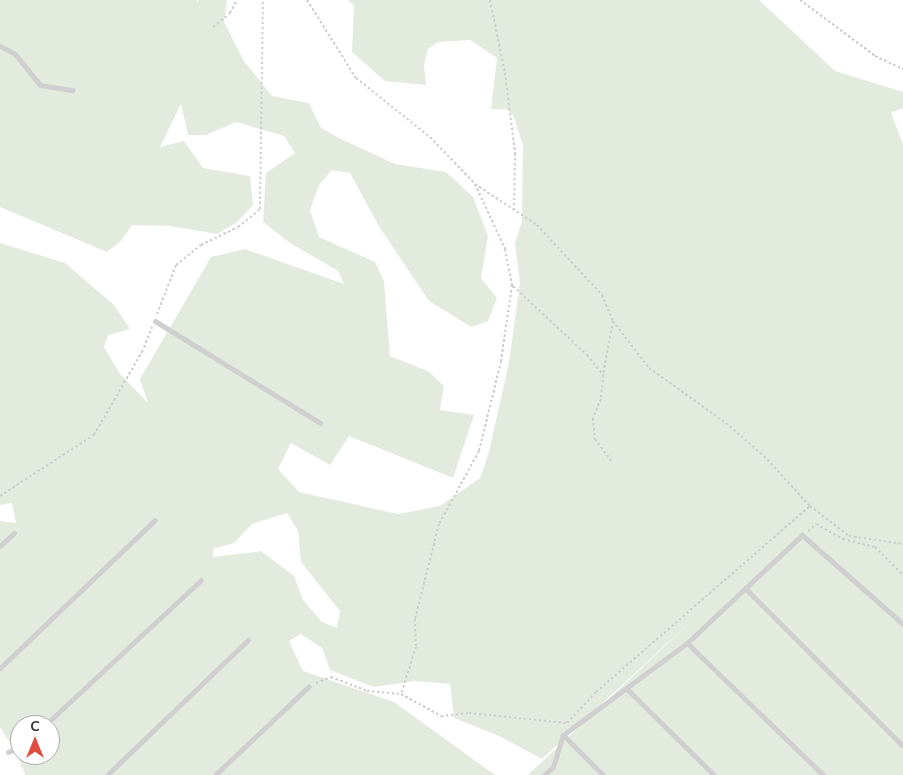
<!DOCTYPE html>
<html>
<head>
<meta charset="utf-8">
<style>
	body { margin:0 }
	#map { position:relative; width:903px; height:775px; overflow:hidden; background:#fff; font-family:Mulish,sans-serif }
	div>[style] { position:absolute }
	.green>* { inset:0; background:#e3ebdf }
	.path>* { height:2px; margin-top:-1px; transform-origin:0; background:repeating-linear-gradient(90deg,#ccc 0 2.5px,transparent 0 5px) }
	.service>* { height:5px; margin:-2.5px; padding:0 2.5px; transform-origin:2.5px; border-radius:2.5px; background:#cfcfcf }
	span { translate:-50% -50%; white-space:nowrap; text-align:center; line-height:1.15; -webkit-text-stroke:5px #fff; paint-order:stroke }
	.north { position:absolute; left:10px; top:715px; width:50px; height:50px; box-sizing:border-box; background:#fff; border:1px solid #adadad; border-radius:50%; rotate:0deg; font-size:14px; font-weight:700; line-height:20px; text-align:center; color:#323232 }
	.north::after { content:''; display:block; margin:auto; width:18px; height:22px; background:#e04d3e; clip-path:polygon(50% 0,100% 100%,50% 72%,0 100%) }
</style>
</head>
<body>
<div id="map">
	<div class="green">
		<i style="clip-path:polygon(evenodd,0 0,197px 0,197px 3px,198px 0,227px 0,224px 22px,244px 61px,272px 96px,309px 103px,321px 128px,341px 139px,395px 164px,446px 172px,473px 197px,488px 236px,481px 278px,497px 298px,488px 321px,471px 327px,429px 301px,380px 228px,350px 173px,332px 170px,319px 185px,310px 210px,319px 237px,375px 262px,384px 281px,390px 356px,428px 371px,444px 386px,440px 410px,474px 415px,453px 478px,349px 436px,330px 465px,291px 443px,278px 469px,299px 492px,398px 514px,440px 506px,480px 478px,489px 452px,509px 362px,520px 283px,515px 243px,522px 221px,523px 145px,513px 115px,506px 109px,491px 109px,497px 58px,470px 40px,438px 42px,428px 49px,424px 65px,426px 85px,385px 81px,352px 52px,354px 6px,348px 0,759px 0,835px 71px,903px 92px,903px 108px,891px 113px,903px 144px,903px 775px,528px 775px,699px 614px,542px 759px,499px 736px,454px 718px,450px 684px,415px 681px,374px 687px,330px 670px,322px 648px,301px 634px,289px 641px,303px 671px,394px 702px,495px 775px,25px 775px,17px 754px,0 727px,0 521px,16px 523px,12px 503px,0 505px,0 243px,65px 263px,114px 305px,130px 329px,108px 335px,104px 347px,120px 374px,148px 403px,140px 379px,211px 257px,245px 249px,344px 284px,338px 271px,290px 243px,263px 222px,266px 173px,295px 153px,284px 136px,236px 122px,206px 135px,188px 135px,181px 104px,160px 147px,184px 141px,203px 168px,250px 176px,253px 205px,236px 223px,217px 234px,170px 226px,132px 225px,121px 241px,107px 252px,0 207px,0 0,287px 513px,298px 531px,301px 562px,340px 611px,337px 628px,322px 622px,303px 600px,294px 576px,261px 551px,213px 557px,213px 549px,234px 543px,252px 524px,287px 513px,0 0,20px 725px,50px 725px,50px 755px,20px 755px,20px 725px)"></i>
	</div>
	<div class="path">
		<i style="left:307px;top:0;width:92px;rotate:57.9deg"></i>
		<i style="left:356px;top:78px;width:95px;rotate:38.6deg"></i>
		<i style="left:430px;top:137px;width:65px;rotate:46.2deg"></i>
		<i style="left:475px;top:184px;width:72px;rotate:65.2deg"></i>
		<i style="left:505px;top:249px;width:37px;rotate:79deg"></i>
		<i style="left:512px;top:285px;width:77px;rotate:98.2deg"></i>
		<i style="left:501px;top:361px;width:93px;rotate:103.7deg"></i>
		<i style="left:479px;top:451px;width:83px;rotate:118.7deg"></i>
		<i style="left:439px;top:524px;width:98px;rotate:104.2deg"></i>
		<i style="left:415px;top:619px;width:28px;rotate:88deg"></i>
		<i style="left:416px;top:647px;width:49px;rotate:107.7deg"></i>
		<i style="left:401px;top:694px;width:46px;rotate:28.8deg"></i>
		<i style="left:441px;top:716px;width:28px;rotate:-6deg"></i>
		<i style="left:469px;top:713px;width:99px;rotate:5.8deg"></i>
		<i style="left:567px;top:723px;width:42px;rotate:-46.9deg"></i>
		<i style="left:596px;top:692px;width:284px;rotate:-41deg"></i>
		<i style="left:490px;top:0;width:75px;rotate:78.4deg"></i>
		<i style="left:505px;top:73px;width:81px;rotate:82.9deg"></i>
		<i style="left:515px;top:153px;width:57px;rotate:91deg"></i>
		<i style="left:800px;top:0;width:94px;rotate:36.7deg"></i>
		<i style="left:875px;top:56px;width:31px;rotate:25deg"></i>
		<i style="left:213px;top:27px;width:22px;rotate:-39deg"></i>
		<i style="left:230px;top:13px;width:15px;rotate:-62deg"></i>
		<i style="left:475px;top:184px;width:74px;rotate:33.5deg"></i>
		<i style="left:537px;top:225px;width:96px;rotate:47.1deg"></i>
		<i style="left:602px;top:295px;width:28px;rotate:67deg"></i>
		<i style="left:613px;top:321px;width:55px;rotate:100.5deg"></i>
		<i style="left:513px;top:286px;width:101px;rotate:43deg"></i>
		<i style="left:587px;top:355px;width:26px;rotate:51deg"></i>
		<i style="left:603px;top:375px;width:24px;rotate:95deg"></i>
		<i style="left:601px;top:399px;width:21px;rotate:113deg"></i>
		<i style="left:593px;top:418px;width:21px;rotate:85deg"></i>
		<i style="left:595px;top:439px;width:30px;rotate:53deg"></i>
		<i style="left:157px;top:314px;width:53px;rotate:-68.8deg"></i>
		<i style="left:176px;top:265px;width:32px;rotate:-39deg"></i>
		<i style="left:201px;top:245px;width:41px;rotate:-25.9deg"></i>
		<i style="left:238px;top:227px;width:28px;rotate:-39deg"></i>
		<i style="left:260px;top:209px;width:209px;rotate:-89.2deg"></i>
		<i style="left:613px;top:321px;width:59px;rotate:52.5deg"></i>
		<i style="left:649px;top:368px;width:95px;rotate:35.5deg"></i>
		<i style="left:726px;top:423px;width:50px;rotate:41deg"></i>
		<i style="left:764px;top:456px;width:68px;rotate:47.4deg"></i>
		<i style="left:810px;top:506px;width:49px;rotate:37.6deg"></i>
		<i style="left:849px;top:536px;width:55px;rotate:8.4deg"></i>
		<i style="left:0;top:496px;width:112px;rotate:-33deg"></i>
		<i style="left:94px;top:435px;width:96px;rotate:-60deg"></i>
		<i style="left:142px;top:352px;width:27px;rotate:-68deg"></i>
		<i style="left:808px;top:531px;width:11px;rotate:-41deg"></i>
		<i style="left:816px;top:524px;width:31px;rotate:29deg"></i>
		<i style="left:843px;top:539px;width:33px;rotate:14deg"></i>
		<i style="left:875px;top:547px;width:40px;rotate:45deg"></i>
		<i style="left:316px;top:683px;width:16px;rotate:-22deg"></i>
		<i style="left:331px;top:677px;width:39px;rotate:21deg"></i>
		<i style="left:367px;top:691px;width:34px;rotate:5deg"></i>
	</div>
	<div class="service">
		<i style="left:0;top:46px;width:17px;rotate:28deg"></i>
		<i style="left:15px;top:54px;width:40px;rotate:51deg"></i>
		<i style="left:40px;top:85px;width:33px;rotate:9deg"></i>
		<i style="left:155px;top:321px;width:194px;rotate:31.7deg"></i>
		<i style="left:0;top:546px;width:19px;rotate:-43deg"></i>
		<i style="left:745px;top:588px;width:223px;rotate:45deg"></i>
		<i style="left:687px;top:643px;width:190px;rotate:44.1deg"></i>
		<i style="left:0;top:668px;width:214px;rotate:-43.7deg"></i>
		<i style="left:626px;top:688px;width:124px;rotate:44.7deg"></i>
		<i style="left:45px;top:725px;width:213px;rotate:-42.9deg"></i>
		<i style="left:563px;top:735px;width:57px;rotate:45deg"></i>
		<i style="left:8px;top:752px;width:13px;rotate:-23deg"></i>
		<i style="left:107px;top:775px;width:195px;rotate:-43.8deg"></i>
		<i style="left:215px;top:775px;width:129px;rotate:-43.4deg"></i>
		<i style="left:544px;top:775px;width:12px;rotate:-42deg"></i>
		<i style="left:553px;top:767px;width:34px;rotate:-73deg"></i>
		<i style="left:563px;top:735px;width:154px;rotate:-36.6deg"></i>
		<i style="left:687px;top:643px;width:158px;rotate:-43.2deg"></i>
		<i style="left:802px;top:535px;width:135px;rotate:41.4deg"></i>
	</div>
	<div class="north">С</div>
</div>
</body>
</html>
